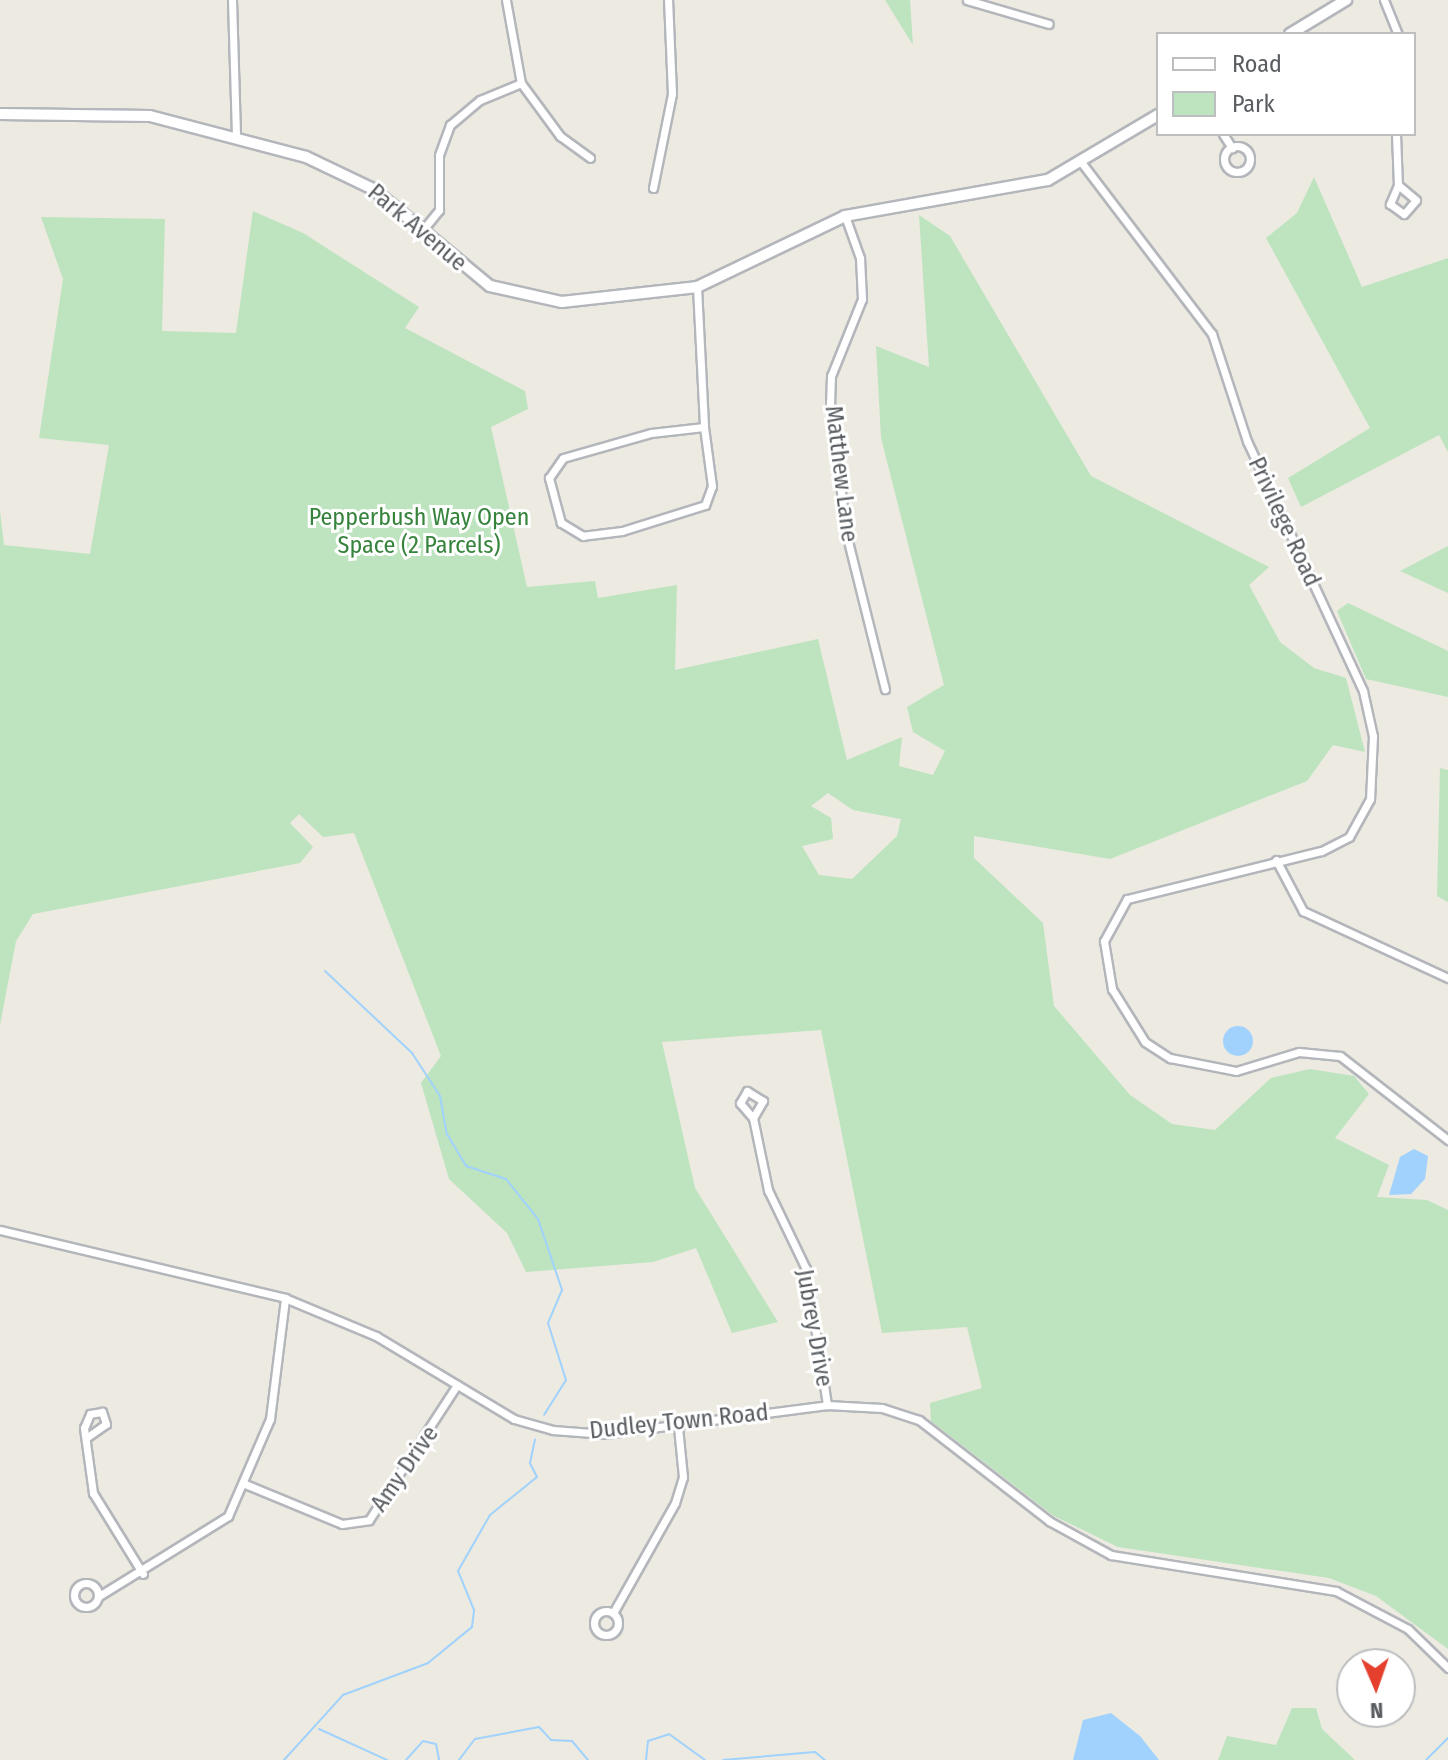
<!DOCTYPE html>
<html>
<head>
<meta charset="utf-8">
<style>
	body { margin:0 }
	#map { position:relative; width:1448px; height:1760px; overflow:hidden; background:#eceae1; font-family:"Fira Sans Condensed",sans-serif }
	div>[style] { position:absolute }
	.green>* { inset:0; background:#bde4be }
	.water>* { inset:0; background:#a0d2fd }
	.round { border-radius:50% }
	.stream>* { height:2px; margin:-1px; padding:0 1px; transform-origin:1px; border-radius:1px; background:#a0d2fd }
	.roads { filter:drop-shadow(2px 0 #b3b6bb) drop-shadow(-2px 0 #b3b6bb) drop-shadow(0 2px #b3b6bb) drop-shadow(0 -2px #b3b6bb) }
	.street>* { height:7px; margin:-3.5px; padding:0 3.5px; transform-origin:3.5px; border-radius:3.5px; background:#fff }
	.street>.ring { margin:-3.5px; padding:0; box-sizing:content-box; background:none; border:7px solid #fff; border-radius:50% }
	.secondary>* { height:10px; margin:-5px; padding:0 5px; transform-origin:5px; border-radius:5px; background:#fff }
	span { translate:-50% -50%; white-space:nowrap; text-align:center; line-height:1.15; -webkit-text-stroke:6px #fff; paint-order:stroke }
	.street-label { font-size:24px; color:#595d61 }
	.park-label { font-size:24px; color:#36833c }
	.legend { position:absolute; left:1156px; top:32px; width:260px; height:104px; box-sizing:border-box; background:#fff; border:2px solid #bdbec0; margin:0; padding:10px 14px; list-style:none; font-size:24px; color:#595d61 }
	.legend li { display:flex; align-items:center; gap:16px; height:40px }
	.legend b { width:40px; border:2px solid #bdbec0 }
	.north { position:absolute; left:1336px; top:1648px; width:80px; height:80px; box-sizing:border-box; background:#fff; border:2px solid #bdbec0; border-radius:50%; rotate:178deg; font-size:22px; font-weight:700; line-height:32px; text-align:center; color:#595d61 }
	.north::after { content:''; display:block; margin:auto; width:28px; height:36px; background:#e5402e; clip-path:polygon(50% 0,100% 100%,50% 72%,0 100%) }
</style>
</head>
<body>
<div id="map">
	<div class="green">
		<i style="clip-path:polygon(885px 0,910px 0,913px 45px)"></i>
		<i style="clip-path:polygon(1314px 177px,1362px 287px,1448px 258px,1448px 452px,1439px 435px,1301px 507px,1288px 478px,1370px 428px,1266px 238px,1297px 213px)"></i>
		<i style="clip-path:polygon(evenodd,253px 211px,303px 233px,419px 307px,405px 328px,525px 391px,528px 409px,491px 427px,527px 587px,595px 581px,598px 598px,677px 585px,675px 670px,818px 639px,847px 760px,902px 737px,899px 766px,933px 775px,945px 751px,913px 732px,907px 707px,944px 685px,881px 438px,876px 346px,929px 367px,919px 215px,950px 236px,1091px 476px,1269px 567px,1249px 585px,1280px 642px,1314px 668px,1346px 678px,1365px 752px,1333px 745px,1307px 781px,1110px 859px,974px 836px,974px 858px,1043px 923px,1054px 1006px,1130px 1095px,1172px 1124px,1215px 1130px,1271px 1078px,1310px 1069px,1354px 1076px,1369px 1094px,1335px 1138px,1389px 1165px,1377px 1197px,1427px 1200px,1448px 1210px,1448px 1649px,1376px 1596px,1329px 1578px,1118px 1547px,1054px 1516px,931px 1421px,930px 1403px,982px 1388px,967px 1327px,882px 1333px,821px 1030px,662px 1042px,695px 1188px,778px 1322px,732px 1333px,696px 1248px,653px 1262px,526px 1272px,507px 1233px,449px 1179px,421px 1083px,441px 1056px,354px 833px,323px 837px,299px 814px,290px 823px,313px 847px,300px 863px,33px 914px,16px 941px,0 1025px,0 511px,4px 545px,90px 554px,109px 445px,39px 438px,63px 279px,41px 217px,165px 219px,162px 331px,236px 333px,253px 211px,828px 793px,853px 810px,901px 819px,897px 836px,852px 879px,819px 875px,802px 846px,833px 839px,831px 818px,811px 806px,828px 793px)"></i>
		<i style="clip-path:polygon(1448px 546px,1448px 593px,1400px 571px)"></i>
		<i style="clip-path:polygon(1348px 603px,1448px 651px,1448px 697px,1366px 679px,1337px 611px)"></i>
		<i style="clip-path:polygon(1440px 768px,1448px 770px,1448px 902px,1437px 896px)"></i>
		<i style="clip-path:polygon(1292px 1708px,1316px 1708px,1322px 1729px,1355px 1760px,1218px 1760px,1227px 1736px,1276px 1745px)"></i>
	</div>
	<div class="water">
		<i class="round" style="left:1223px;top:1026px;width:30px;height:30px"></i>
		<i style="clip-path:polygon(1414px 1149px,1428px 1156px,1425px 1179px,1411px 1194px,1389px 1195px,1400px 1157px)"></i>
		<i style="clip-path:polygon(1111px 1713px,1140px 1736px,1159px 1760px,1073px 1760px,1083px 1720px)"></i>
	</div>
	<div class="stream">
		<i style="left:325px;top:971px;width:120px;rotate:43.3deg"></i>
		<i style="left:412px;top:1053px;width:51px;rotate:56.9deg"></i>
		<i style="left:440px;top:1096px;width:39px;rotate:80deg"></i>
		<i style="left:447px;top:1134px;width:37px;rotate:59deg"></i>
		<i style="left:466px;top:1166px;width:42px;rotate:18deg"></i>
		<i style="left:506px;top:1179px;width:51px;rotate:51.3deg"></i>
		<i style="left:538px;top:1219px;width:75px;rotate:71.3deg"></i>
		<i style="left:562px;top:1290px;width:36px;rotate:113deg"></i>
		<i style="left:548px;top:1323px;width:60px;rotate:72.5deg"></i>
		<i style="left:566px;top:1380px;width:41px;rotate:122.2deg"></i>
		<i style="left:319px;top:1729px;width:75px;rotate:24.5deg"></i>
		<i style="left:284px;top:1760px;width:88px;rotate:-47.8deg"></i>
		<i style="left:343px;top:1695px;width:91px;rotate:-20.6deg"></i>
		<i style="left:428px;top:1663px;width:57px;rotate:-39.3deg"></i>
		<i style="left:472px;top:1627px;width:17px;rotate:-83deg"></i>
		<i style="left:474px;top:1610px;width:42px;rotate:-112.3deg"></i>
		<i style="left:458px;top:1571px;width:64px;rotate:-60.3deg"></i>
		<i style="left:490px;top:1515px;width:60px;rotate:-39deg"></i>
		<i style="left:537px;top:1477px;width:16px;rotate:-117deg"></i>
		<i style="left:530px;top:1463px;width:24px;rotate:-78deg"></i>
		<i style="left:406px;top:1760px;width:25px;rotate:-48deg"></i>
		<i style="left:423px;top:1741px;width:13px;rotate:13deg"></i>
		<i style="left:436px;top:1744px;width:16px;rotate:79deg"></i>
		<i style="left:459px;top:1760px;width:26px;rotate:-53deg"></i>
		<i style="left:475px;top:1739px;width:65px;rotate:-10.6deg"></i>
		<i style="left:539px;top:1727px;width:18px;rotate:47deg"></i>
		<i style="left:551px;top:1740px;width:21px;rotate:3deg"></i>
		<i style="left:572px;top:1741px;width:25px;rotate:50deg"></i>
		<i style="left:646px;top:1760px;width:19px;rotate:-84deg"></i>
		<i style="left:648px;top:1741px;width:22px;rotate:-18deg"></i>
		<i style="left:669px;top:1734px;width:44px;rotate:35.8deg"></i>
		<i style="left:723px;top:1760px;width:92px;rotate:-5deg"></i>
		<i style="left:815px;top:1752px;width:13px;rotate:39deg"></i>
		<i style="left:1426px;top:1760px;width:31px;rotate:-45deg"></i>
	</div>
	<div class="roads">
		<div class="street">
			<i style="left:232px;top:0;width:138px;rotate:88.3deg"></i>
			<i style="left:506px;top:0;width:84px;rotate:79.8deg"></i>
			<i style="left:521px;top:83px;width:66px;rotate:53.7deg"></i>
			<i style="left:560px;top:136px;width:37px;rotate:36deg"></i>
			<i style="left:967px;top:0;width:85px;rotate:16.3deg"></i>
			<i style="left:1384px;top:0;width:37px;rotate:68deg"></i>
			<i style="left:1223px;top:134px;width:17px;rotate:57deg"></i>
			<i style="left:1396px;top:134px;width:51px;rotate:87.8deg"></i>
			<i style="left:1398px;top:185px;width:21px;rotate:113deg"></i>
			<i style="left:1390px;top:204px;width:17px;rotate:36deg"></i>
			<i style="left:1404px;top:214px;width:18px;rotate:-49deg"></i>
			<i style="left:1416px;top:200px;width:23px;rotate:-140deg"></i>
			<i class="ring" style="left:1224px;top:146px;width:19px;height:19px"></i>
			<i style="left:1081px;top:162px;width:216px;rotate:52.7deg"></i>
			<i style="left:1212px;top:334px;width:113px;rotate:71.9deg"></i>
			<i style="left:1247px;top:441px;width:276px;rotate:65.1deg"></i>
			<i style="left:1363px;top:691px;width:46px;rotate:77.5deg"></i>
			<i style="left:1373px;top:736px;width:63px;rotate:92.7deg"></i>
			<i style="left:1370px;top:799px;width:43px;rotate:118.9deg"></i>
			<i style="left:1349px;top:837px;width:31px;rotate:153deg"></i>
			<i style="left:1321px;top:851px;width:200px;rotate:166.1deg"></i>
			<i style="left:1127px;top:899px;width:48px;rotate:118.7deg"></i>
			<i style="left:1104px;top:941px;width:49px;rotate:80.5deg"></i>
			<i style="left:1112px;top:989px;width:62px;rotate:58.1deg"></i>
			<i style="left:1145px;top:1042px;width:30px;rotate:33deg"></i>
			<i style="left:1170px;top:1058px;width:67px;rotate:11.1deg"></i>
			<i style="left:1236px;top:1071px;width:66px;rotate:-16.8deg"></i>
			<i style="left:1299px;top:1052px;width:41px;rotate:5.6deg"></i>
			<i style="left:1340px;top:1056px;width:137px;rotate:37.9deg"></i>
			<i style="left:653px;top:188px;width:96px;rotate:-78.6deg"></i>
			<i style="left:672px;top:94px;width:94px;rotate:-92.4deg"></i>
			<i style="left:845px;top:216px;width:45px;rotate:70.3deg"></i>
			<i style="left:860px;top:258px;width:41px;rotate:87.2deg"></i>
			<i style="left:862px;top:299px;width:83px;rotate:111.9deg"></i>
			<i style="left:831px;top:376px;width:26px;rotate:92deg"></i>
			<i style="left:830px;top:402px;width:132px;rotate:83deg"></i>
			<i style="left:846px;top:533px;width:161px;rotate:76deg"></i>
			<i style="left:422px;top:231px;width:27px;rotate:-51deg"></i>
			<i style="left:439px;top:210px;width:55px;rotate:-90deg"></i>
			<i style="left:439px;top:155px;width:32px;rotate:-70deg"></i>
			<i style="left:450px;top:125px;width:39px;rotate:-40deg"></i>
			<i style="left:480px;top:100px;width:44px;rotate:-22.5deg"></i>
			<i style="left:697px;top:287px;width:140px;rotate:87.1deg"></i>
			<i style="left:704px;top:427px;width:60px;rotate:82.3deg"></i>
			<i style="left:712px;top:486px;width:20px;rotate:110deg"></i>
			<i style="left:705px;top:505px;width:87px;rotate:162.6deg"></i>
			<i style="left:622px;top:531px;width:39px;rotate:173deg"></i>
			<i style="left:583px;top:536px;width:26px;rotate:-149deg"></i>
			<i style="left:561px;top:523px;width:47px;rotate:-104.9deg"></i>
			<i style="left:549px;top:478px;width:24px;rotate:-55deg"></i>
			<i style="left:563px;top:458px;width:91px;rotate:-15.9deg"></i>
			<i style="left:651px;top:433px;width:53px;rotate:-6.5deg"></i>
			<i style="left:1276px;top:860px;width:58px;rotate:62.1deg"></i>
			<i style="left:1303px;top:911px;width:160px;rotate:24.8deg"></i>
			<i style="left:753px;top:1118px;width:20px;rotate:-60deg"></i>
			<i style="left:763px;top:1101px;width:19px;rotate:-148deg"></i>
			<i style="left:747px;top:1091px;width:14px;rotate:120deg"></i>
			<i style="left:740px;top:1103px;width:20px;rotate:49deg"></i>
			<i style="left:753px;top:1118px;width:74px;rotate:78.2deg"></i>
			<i style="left:768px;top:1190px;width:88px;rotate:64.3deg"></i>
			<i style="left:806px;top:1269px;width:138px;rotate:81.2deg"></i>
			<i style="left:0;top:1230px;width:293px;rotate:13.4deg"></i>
			<i style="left:285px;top:1298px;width:99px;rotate:22.7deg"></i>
			<i style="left:376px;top:1336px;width:161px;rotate:31deg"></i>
			<i style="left:514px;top:1419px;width:41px;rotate:15.8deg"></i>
			<i style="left:553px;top:1430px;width:52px;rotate:4.4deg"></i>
			<i style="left:605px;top:1434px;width:224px;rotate:-7.4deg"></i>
			<i style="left:827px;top:1405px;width:55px;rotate:3.1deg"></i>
			<i style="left:882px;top:1408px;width:39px;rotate:18deg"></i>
			<i style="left:919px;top:1420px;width:165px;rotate:37.8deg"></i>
			<i style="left:1049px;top:1521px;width:71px;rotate:28.7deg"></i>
			<i style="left:1111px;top:1555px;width:228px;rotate:9.1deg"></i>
			<i style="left:1336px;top:1591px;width:81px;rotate:27.8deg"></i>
			<i style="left:1408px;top:1629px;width:56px;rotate:44.3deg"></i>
			<i style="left:86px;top:1438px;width:24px;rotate:-35deg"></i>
			<i style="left:106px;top:1424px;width:13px;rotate:-108deg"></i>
			<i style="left:102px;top:1412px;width:12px;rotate:171deg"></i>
			<i style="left:90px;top:1414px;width:15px;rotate:113deg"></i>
			<i style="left:84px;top:1428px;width:66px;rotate:82.1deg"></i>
			<i style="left:93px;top:1493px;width:95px;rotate:58.3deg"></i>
			<i style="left:245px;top:1484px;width:105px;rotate:22.4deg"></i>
			<i style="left:342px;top:1524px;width:27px;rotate:-8deg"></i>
			<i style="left:369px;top:1520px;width:161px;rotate:-56.9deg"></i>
			<i class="ring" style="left:74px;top:1583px;width:17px;height:17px"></i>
			<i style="left:99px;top:1596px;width:152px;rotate:-31.8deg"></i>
			<i style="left:228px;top:1516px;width:106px;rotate:-66.6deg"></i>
			<i style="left:270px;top:1419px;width:122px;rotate:-82.9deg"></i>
			<i class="ring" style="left:594px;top:1611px;width:17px;height:17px"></i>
			<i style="left:613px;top:1613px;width:126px;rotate:-60.6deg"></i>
			<i style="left:675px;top:1503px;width:27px;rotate:-73deg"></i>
			<i style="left:683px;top:1477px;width:50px;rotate:-95.7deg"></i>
		</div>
		<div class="secondary">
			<i style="left:1290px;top:34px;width:66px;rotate:-31.3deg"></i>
			<i style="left:0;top:114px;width:150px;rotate:0.8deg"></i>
			<i style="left:150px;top:116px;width:161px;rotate:14.7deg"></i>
			<i style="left:306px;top:157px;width:74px;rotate:25.5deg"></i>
			<i style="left:373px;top:189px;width:152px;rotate:39.7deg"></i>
			<i style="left:490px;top:286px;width:74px;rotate:12.5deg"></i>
			<i style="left:562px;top:302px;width:136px;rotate:-6.3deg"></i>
			<i style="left:697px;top:287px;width:164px;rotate:-25.6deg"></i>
			<i style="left:845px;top:216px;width:206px;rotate:-10.1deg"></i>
			<i style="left:1048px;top:180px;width:128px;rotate:-30.6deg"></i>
		</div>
	</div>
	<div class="street-label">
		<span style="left:417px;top:228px;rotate:40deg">Park Avenue</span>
		<span style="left:841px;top:474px;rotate:83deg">Matthew Lane</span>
		<span style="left:1284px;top:522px;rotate:65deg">Privilege Road</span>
		<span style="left:814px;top:1328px;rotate:80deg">Jubrey Drive</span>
		<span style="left:679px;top:1422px;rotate:-6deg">Dudley Town Road</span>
		<span style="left:405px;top:1469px;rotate:-55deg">Amy Drive</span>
	</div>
	<div class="park-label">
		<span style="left:419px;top:532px">Pepperbush Way Open<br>Space (2 Parcels)</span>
	</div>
	<ul class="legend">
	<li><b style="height:10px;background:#fff"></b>Road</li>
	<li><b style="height:22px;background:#bde4be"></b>Park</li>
	</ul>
	<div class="north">N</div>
</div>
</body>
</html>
